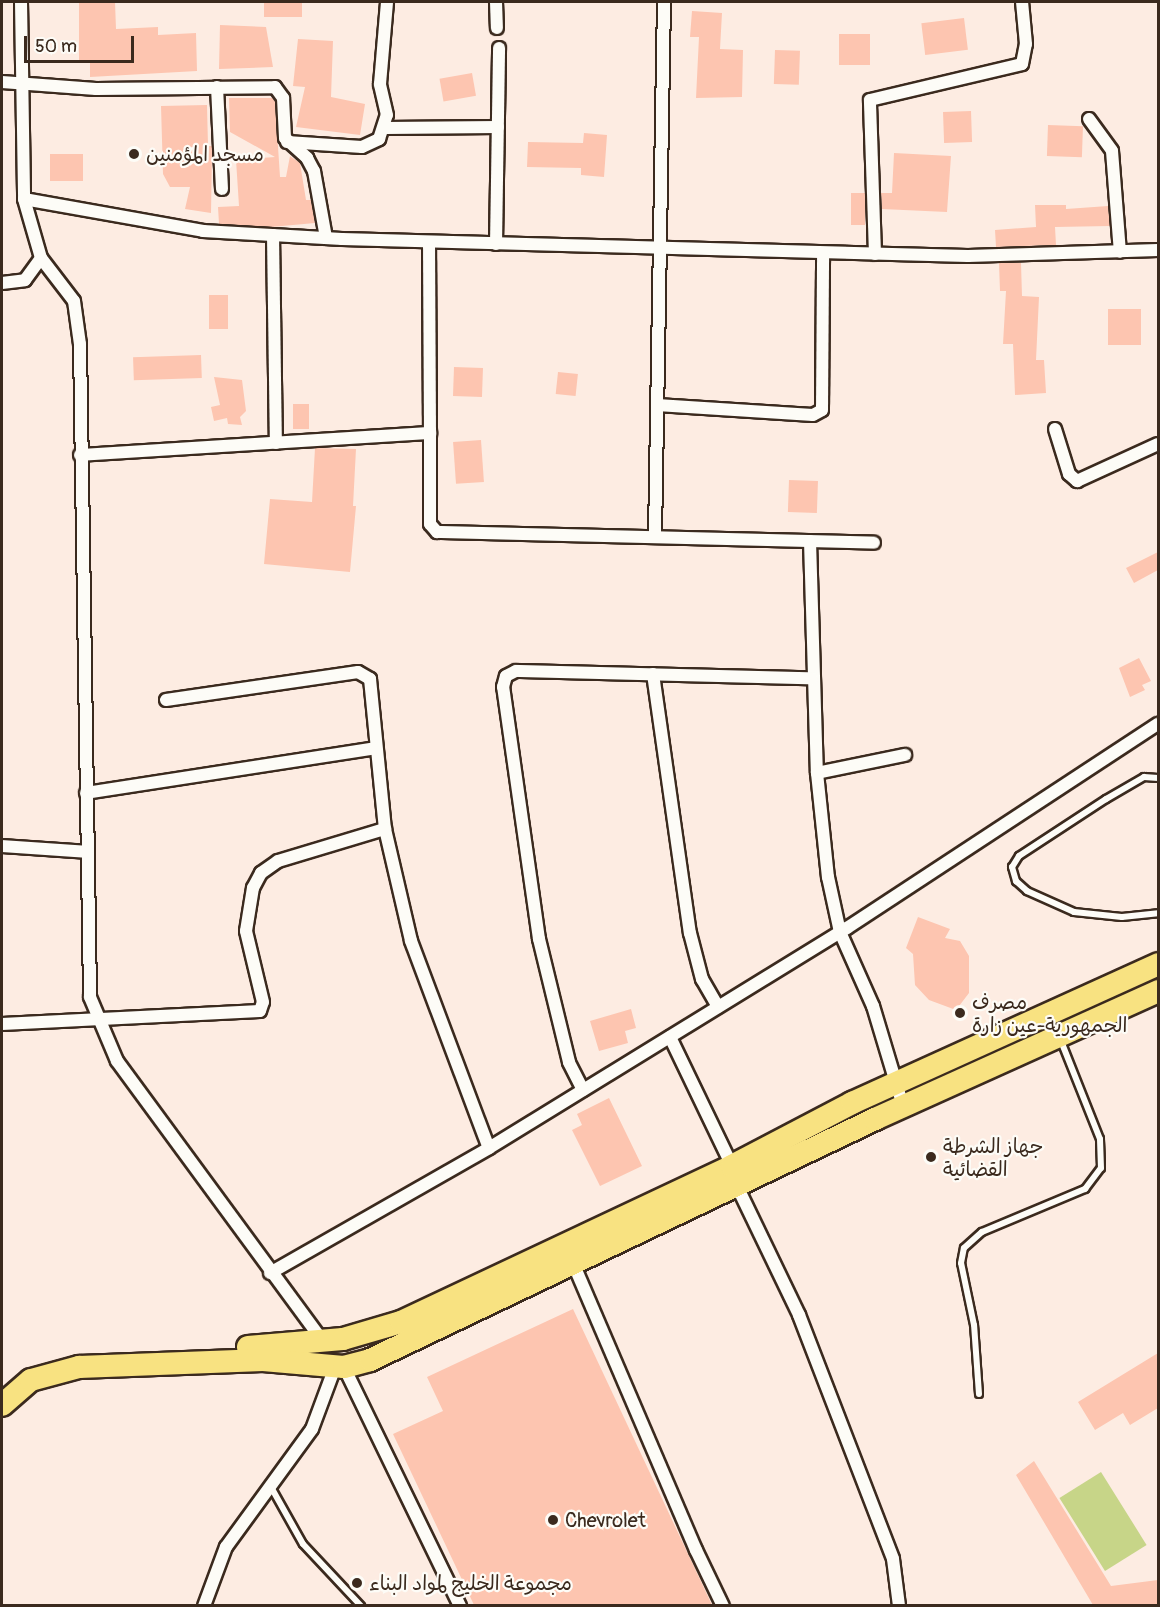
<!DOCTYPE html>
<html>
<head>
<meta charset="utf-8">
<style>
	body { margin:0 }
	#map { position:relative; width:1160px; height:1607px; overflow:hidden; background:#fdece2; font-family:Pangolin,"Playpen Sans Arabic",sans-serif }
	div>[style] { position:absolute }
	.green>* { inset:0; background:#c7d588; transform-origin:0 0 }
	.building>* { inset:0; background:#fdc5b0; transform-origin:0 0 }
	.roads { filter:drop-shadow(2px 0 #3b2a1e) drop-shadow(-2px 0 #3b2a1e) drop-shadow(0 2px #3b2a1e) drop-shadow(0 -2px #3b2a1e) }
	.lane>* { height:6px; margin:-3px; padding:0 3px; transform-origin:3px; border-radius:3px; background:#fdfcf7 }
	.street>* { height:12px; margin:-6px; padding:0 6px; transform-origin:6px; border-radius:6px; background:#fdfcf7 }
	.highway>* { height:22px; margin:-11px; padding:0 11px; transform-origin:11px; border-radius:11px; background:#f8e281 }
	.dots>* { width:16px; height:16px; translate:-50% -50%; box-sizing:border-box; border:3px solid #fdfcf7; border-radius:50% }
	span { translate:-50% -50%; white-space:nowrap; text-align:center; line-height:1.15; -webkit-text-stroke:4.5px #fdfcf7; paint-order:stroke }
	.poi-label { font-size:20px; color:#3b2a1e }
	.left { translate:0 -50%; text-align:left }
	.frame { position:absolute; inset:0; border:3px solid #3b2a1e; pointer-events:none }
	.scale { position:absolute; left:24px; top:36px; width:110px; height:27px; box-sizing:border-box; border:3px solid #3b2a1e; border-top:0; padding-left:8px; font-size:18px; line-height:21px; white-space:nowrap; color:#3b2a1e; -webkit-text-stroke:4px #fdfcf7; paint-order:stroke }
</style>
</head>
<body>
<div id="map">
	<div class="green">
		<i style="left:1101px;top:1472px;width:86px;height:49px;rotate:58deg"></i>
	</div>
	<div class="building">
		<i style="clip-path:polygon(79px 2px,115px 2px,116px 29px,158px 27px,158px 35px,196px 33px,197px 71px,90px 77px,90px 63px,79px 62px)"></i>
		<i style="left:264px;top:2px;width:38px;height:15px"></i>
		<i style="clip-path:polygon(692px 11px,722px 13px,720px 49px,743px 50px,742px 97px,696px 98px,699px 37px,690px 37px)"></i>
		<i style="left:964px;top:18px;width:32px;height:43px;rotate:83deg"></i>
		<i style="clip-path:polygon(220px 25px,266px 27px,273px 67px,219px 69px)"></i>
		<i style="left:870px;top:34px;width:31px;height:31px;rotate:90deg"></i>
		<i style="clip-path:polygon(298px 39px,333px 41px,331px 97px,365px 104px,360px 135px,296px 127px,305px 87px,293px 86px)"></i>
		<i style="left:775px;top:50px;width:25px;height:34px;rotate:2deg"></i>
		<i style="left:472px;top:73px;width:23px;height:33px;rotate:80deg"></i>
		<i style="clip-path:polygon(229px 98px,272px 98px,275px 101px,280px 177px,286px 177px,290px 156px,300px 163px,306px 200px,311px 200px,315px 223px,271px 227px,219px 224px,218px 207px,239px 206px,236px 160px,275px 157px,230px 132px)"></i>
		<i style="clip-path:polygon(207px 105px,208px 146px,212px 146px,212px 153px,211px 213px,185px 209px,190px 187px,170px 187px,163px 174px,161px 106px)"></i>
		<i style="left:971px;top:111px;width:31px;height:28px;rotate:88deg"></i>
		<i style="left:1048px;top:125px;width:35px;height:31px;rotate:2deg"></i>
		<i style="clip-path:polygon(584px 133px,607px 135px,604px 177px,581px 175px,581px 168px,527px 167px,528px 142px,583px 143px)"></i>
		<i style="clip-path:polygon(894px 153px,951px 156px,947px 212px,882px 209px,881px 193px,892px 193px)"></i>
		<i style="left:50px;top:154px;width:33px;height:27px"></i>
		<i style="left:851px;top:193px;width:14px;height:32px"></i>
		<i style="clip-path:polygon(1035px 205px,1066px 205px,1066px 209px,1108px 206px,1110px 226px,1055px 227px,1056px 245px,996px 247px,995px 230px,1036px 227px)"></i>
		<i style="clip-path:polygon(999px 263px,1021px 263px,1022px 296px,1039px 297px,1036px 360px,1044px 360px,1046px 393px,1015px 395px,1013px 344px,1003px 344px,1006px 291px,1000px 291px)"></i>
		<i style="left:209px;top:295px;width:19px;height:34px"></i>
		<i style="left:1108px;top:309px;width:33px;height:36px"></i>
		<i style="left:201px;top:355px;width:23px;height:68px;rotate:88deg"></i>
		<i style="left:454px;top:367px;width:29px;height:29px;rotate:2deg"></i>
		<i style="left:558px;top:372px;width:20px;height:22px;rotate:6deg"></i>
		<i style="clip-path:polygon(214px 377px,242px 380px,246px 411px,240px 417px,242px 425px,228px 424px,227px 418px,214px 421px,211px 407px,220px 405px)"></i>
		<i style="left:293px;top:404px;width:16px;height:25px"></i>
		<i style="left:481px;top:440px;width:42px;height:28px;rotate:86deg"></i>
		<i style="clip-path:polygon(315px 448px,356px 449px,353px 506px,356px 506px,350px 572px,264px 564px,270px 499px,312px 502px)"></i>
		<i style="left:789px;top:480px;width:29px;height:32px;rotate:2deg"></i>
		<i style="clip-path:polygon(1158px 552px,1158px 570px,1134px 583px,1126px 568px)"></i>
		<i style="clip-path:polygon(1139px 658px,1151px 681px,1142px 685px,1145px 690px,1130px 697px,1119px 668px)"></i>
		<i style="clip-path:polygon(918px 917px,950px 929px,945px 938px,960px 941px,969px 956px,969px 993px,956px 1010px,929px 1000px,915px 985px,913px 954px,906px 948px)"></i>
		<i style="clip-path:polygon(631px 1009px,636px 1028px,625px 1031px,628px 1043px,599px 1051px,590px 1021px)"></i>
		<i style="clip-path:polygon(609px 1098px,642px 1166px,600px 1186px,572px 1130px,582px 1125px,577px 1114px)"></i>
		<i style="clip-path:polygon(573px 1309px,712px 1605px,474px 1605px,393px 1434px,443px 1411px,427px 1377px)"></i>
		<i style="clip-path:polygon(1158px 1353px,1158px 1408px,1130px 1425px,1123px 1413px,1095px 1430px,1078px 1402px)"></i>
		<i style="clip-path:polygon(1034px 1461px,1111px 1586px,1158px 1580px,1158px 1605px,1093px 1605px,1016px 1475px)"></i>
	</div>
	<div class="roads">
		<div class="lane">
			<i style="left:1158px;top:778px;width:14px;rotate:-176deg"></i>
			<i style="left:1144px;top:777px;width:44px;rotate:149.9deg"></i>
			<i style="left:1106px;top:799px;width:104px;rotate:146.8deg"></i>
			<i style="left:1019px;top:856px;width:13px;rotate:122deg"></i>
			<i style="left:1012px;top:867px;width:15px;rotate:74deg"></i>
			<i style="left:1016px;top:881px;width:15px;rotate:42deg"></i>
			<i style="left:1027px;top:891px;width:51px;rotate:24.1deg"></i>
			<i style="left:1074px;top:912px;width:48px;rotate:5.9deg"></i>
			<i style="left:1122px;top:917px;width:36px;rotate:-6deg"></i>
			<i style="left:979px;top:1394px;width:69px;rotate:-94.1deg"></i>
			<i style="left:974px;top:1325px;width:63px;rotate:-101.8deg"></i>
			<i style="left:961px;top:1263px;width:15px;rotate:-79deg"></i>
			<i style="left:964px;top:1248px;width:24px;rotate:-42deg"></i>
			<i style="left:982px;top:1232px;width:112px;rotate:-22.7deg"></i>
			<i style="left:1085px;top:1189px;width:26px;rotate:-53deg"></i>
			<i style="left:1101px;top:1168px;width:29px;rotate:-92deg"></i>
			<i style="left:1100px;top:1139px;width:105px;rotate:-111.7deg"></i>
			<i style="left:271px;top:1487px;width:65px;rotate:60.7deg"></i>
			<i style="left:303px;top:1544px;width:85px;rotate:46.9deg"></i>
		</div>
		<div class="street">
			<i style="left:21px;top:2px;width:197px;rotate:89.1deg"></i>
			<i style="left:24px;top:199px;width:61px;rotate:73.9deg"></i>
			<i style="left:41px;top:258px;width:54px;rotate:52.5deg"></i>
			<i style="left:74px;top:301px;width:43px;rotate:82.1deg"></i>
			<i style="left:80px;top:344px;width:653px;rotate:89.12deg"></i>
			<i style="left:90px;top:997px;width:69px;rotate:67.1deg"></i>
			<i style="left:117px;top:1061px;width:348px;rotate:53.7deg"></i>
			<i style="left:496px;top:2px;width:26px;rotate:88deg"></i>
			<i style="left:2px;top:82px;width:94px;rotate:4.3deg"></i>
			<i style="left:96px;top:89px;width:179px;rotate:-0.6deg"></i>
			<i style="left:275px;top:87px;width:14px;rotate:54deg"></i>
			<i style="left:283px;top:98px;width:40px;rotate:87.1deg"></i>
			<i style="left:285px;top:138px;width:30px;rotate:42deg"></i>
			<i style="left:307px;top:158px;width:15px;rotate:62deg"></i>
			<i style="left:314px;top:171px;width:68px;rotate:79.8deg"></i>
			<i style="left:217px;top:87px;width:102px;rotate:87.2deg"></i>
			<i style="left:1089px;top:119px;width:39px;rotate:54deg"></i>
			<i style="left:1112px;top:151px;width:101px;rotate:85.5deg"></i>
			<i style="left:385px;top:128px;width:113px;rotate:-0.5deg"></i>
			<i style="left:287px;top:142px;width:75px;rotate:3.8deg"></i>
			<i style="left:362px;top:147px;width:19px;rotate:-25deg"></i>
			<i style="left:379px;top:139px;width:25px;rotate:-72deg"></i>
			<i style="left:387px;top:115px;width:32px;rotate:-103deg"></i>
			<i style="left:380px;top:84px;width:82px;rotate:-85.1deg"></i>
			<i style="left:24px;top:199px;width:182px;rotate:10.1deg"></i>
			<i style="left:203px;top:231px;width:139px;rotate:3.3deg"></i>
			<i style="left:342px;top:239px;width:626px;rotate:1.56deg"></i>
			<i style="left:968px;top:256px;width:190px;rotate:-1.8deg"></i>
			<i style="left:273px;top:235px;width:208px;rotate:89.2deg"></i>
			<i style="left:496px;top:244px;width:196px;rotate:-89.1deg"></i>
			<i style="left:875px;top:254px;width:154px;rotate:-91.9deg"></i>
			<i style="left:870px;top:100px;width:156px;rotate:-13.3deg"></i>
			<i style="left:1022px;top:64px;width:20px;rotate:-79deg"></i>
			<i style="left:1026px;top:44px;width:42px;rotate:-95.4deg"></i>
			<i style="left:2px;top:283px;width:23px;rotate:-7deg"></i>
			<i style="left:25px;top:280px;width:27px;rotate:-54deg"></i>
			<i style="left:657px;top:405px;width:156px;rotate:3.7deg"></i>
			<i style="left:813px;top:415px;width:10px;rotate:-29deg"></i>
			<i style="left:822px;top:410px;width:157px;rotate:-89.6deg"></i>
			<i style="left:1055px;top:429px;width:47px;rotate:72.7deg"></i>
			<i style="left:1069px;top:474px;width:11px;rotate:41deg"></i>
			<i style="left:1077px;top:481px;width:89px;rotate:-24.6deg"></i>
			<i style="left:430px;top:433px;width:91px;rotate:90deg"></i>
			<i style="left:430px;top:524px;width:11px;rotate:49deg"></i>
			<i style="left:437px;top:532px;width:437px;rotate:1.4deg"></i>
			<i style="left:80px;top:455px;width:351px;rotate:-3.6deg"></i>
			<i style="left:430px;top:433px;width:191px;rotate:-90.3deg"></i>
			<i style="left:655px;top:537px;width:535px;rotate:-89.04deg"></i>
			<i style="left:810px;top:541px;width:232px;rotate:88.3deg"></i>
			<i style="left:817px;top:773px;width:105px;rotate:84deg"></i>
			<i style="left:828px;top:877px;width:56px;rotate:77.7deg"></i>
			<i style="left:840px;top:932px;width:81px;rotate:66deg"></i>
			<i style="left:873px;top:1006px;width:104px;rotate:73.3deg"></i>
			<i style="left:653px;top:674px;width:262px;rotate:81.9deg"></i>
			<i style="left:690px;top:933px;width:48px;rotate:75.4deg"></i>
			<i style="left:702px;top:979px;width:32px;rotate:60deg"></i>
			<i style="left:166px;top:700px;width:194px;rotate:-8.3deg"></i>
			<i style="left:358px;top:672px;width:14px;rotate:30deg"></i>
			<i style="left:370px;top:679px;width:151px;rotate:84.3deg"></i>
			<i style="left:385px;top:829px;width:115px;rotate:76.9deg"></i>
			<i style="left:411px;top:941px;width:221px;rotate:69.4deg"></i>
			<i style="left:817px;top:773px;width:90px;rotate:-11.6deg"></i>
			<i style="left:86px;top:793px;width:293px;rotate:-8.8deg"></i>
			<i style="left:2px;top:846px;width:85px;rotate:4deg"></i>
			<i style="left:2px;top:1024px;width:258px;rotate:-2.9deg"></i>
			<i style="left:260px;top:1011px;width:9px;rotate:-72deg"></i>
			<i style="left:263px;top:1002px;width:73px;rotate:-103.5deg"></i>
			<i style="left:246px;top:931px;width:44px;rotate:-80.8deg"></i>
			<i style="left:253px;top:888px;width:17px;rotate:-62deg"></i>
			<i style="left:261px;top:873px;width:21px;rotate:-35deg"></i>
			<i style="left:278px;top:861px;width:112px;rotate:-16.7deg"></i>
			<i style="left:670px;top:1037px;width:143px;rotate:64.3deg"></i>
			<i style="left:583px;top:1090px;width:31px;rotate:-117deg"></i>
			<i style="left:569px;top:1062px;width:127px;rotate:-103.7deg"></i>
			<i style="left:539px;top:939px;width:255px;rotate:-98.1deg"></i>
			<i style="left:503px;top:687px;width:11px;rotate:-75deg"></i>
			<i style="left:506px;top:676px;width:11px;rotate:-27deg"></i>
			<i style="left:516px;top:671px;width:296px;rotate:1.4deg"></i>
			<i style="left:737px;top:1186px;width:143px;rotate:64.3deg"></i>
			<i style="left:799px;top:1315px;width:261px;rotate:68.9deg"></i>
			<i style="left:893px;top:1559px;width:47px;rotate:82.7deg"></i>
			<i style="left:573px;top:1263px;width:312px;rotate:66.8deg"></i>
			<i style="left:696px;top:1550px;width:62px;rotate:64.3deg"></i>
			<i style="left:270px;top:1273px;width:252px;rotate:-29.7deg"></i>
			<i style="left:489px;top:1148px;width:420px;rotate:-31.6deg"></i>
			<i style="left:847px;top:928px;width:372px;rotate:-33.3deg"></i>
			<i style="left:344px;top:1367px;width:266px;rotate:64.1deg"></i>
			<i style="left:204px;top:1606px;width:63px;rotate:-69.6deg"></i>
			<i style="left:226px;top:1547px;width:146px;rotate:-53.9deg"></i>
			<i style="left:312px;top:1429px;width:66px;rotate:-69.6deg"></i>
		</div>
		<div class="highway">
			<i style="left:248px;top:1347px;width:95px;rotate:-4.8deg"></i>
			<i style="left:343px;top:1339px;width:60px;rotate:-16.3deg"></i>
			<i style="left:401px;top:1322px;width:366px;rotate:-25.2deg"></i>
			<i style="left:732px;top:1166px;width:136px;rotate:-27.7deg"></i>
			<i style="left:852px;top:1103px;width:336px;rotate:-24.4deg"></i>
			<i style="left:2px;top:1405px;width:38px;rotate:-41deg"></i>
			<i style="left:31px;top:1380px;width:50px;rotate:-15.2deg"></i>
			<i style="left:79px;top:1367px;width:184px;rotate:-2.2deg"></i>
			<i style="left:263px;top:1360px;width:81px;rotate:4.9deg"></i>
			<i style="left:344px;top:1367px;width:27px;rotate:-15deg"></i>
			<i style="left:370px;top:1360px;width:560px;rotate:-25.51deg"></i>
			<i style="left:875px;top:1119px;width:311px;rotate:-24.3deg"></i>
		</div>
	</div>
	<div class="dots">
		<i style="left:134px;top:154px;background:#3b2a1e"></i>
		<i style="left:960px;top:1013px;background:#3b2a1e"></i>
		<i style="left:931px;top:1157px;background:#3b2a1e"></i>
		<i style="left:553px;top:1520px;background:#3b2a1e"></i>
		<i style="left:357px;top:1583px;background:#3b2a1e"></i>
	</div>
	<div class="poi-label">
		<span class="left" style="left:146px;top:154px">مسجد المؤمنين</span>
		<span class="left" style="left:972px;top:1014px">مصرف<br>الجمهورية-عين زارة</span>
		<span class="left" style="left:943px;top:1158px">جهاز الشرطة<br>القضائية</span>
		<span class="left" style="left:565px;top:1520px">Chevrolet</span>
		<span class="left" style="left:369px;top:1583px">مجموعة الخليج لمواد البناء</span>
	</div>
	<div class="frame"></div>
	<div class="scale">50 m</div>
</div>
</body>
</html>
